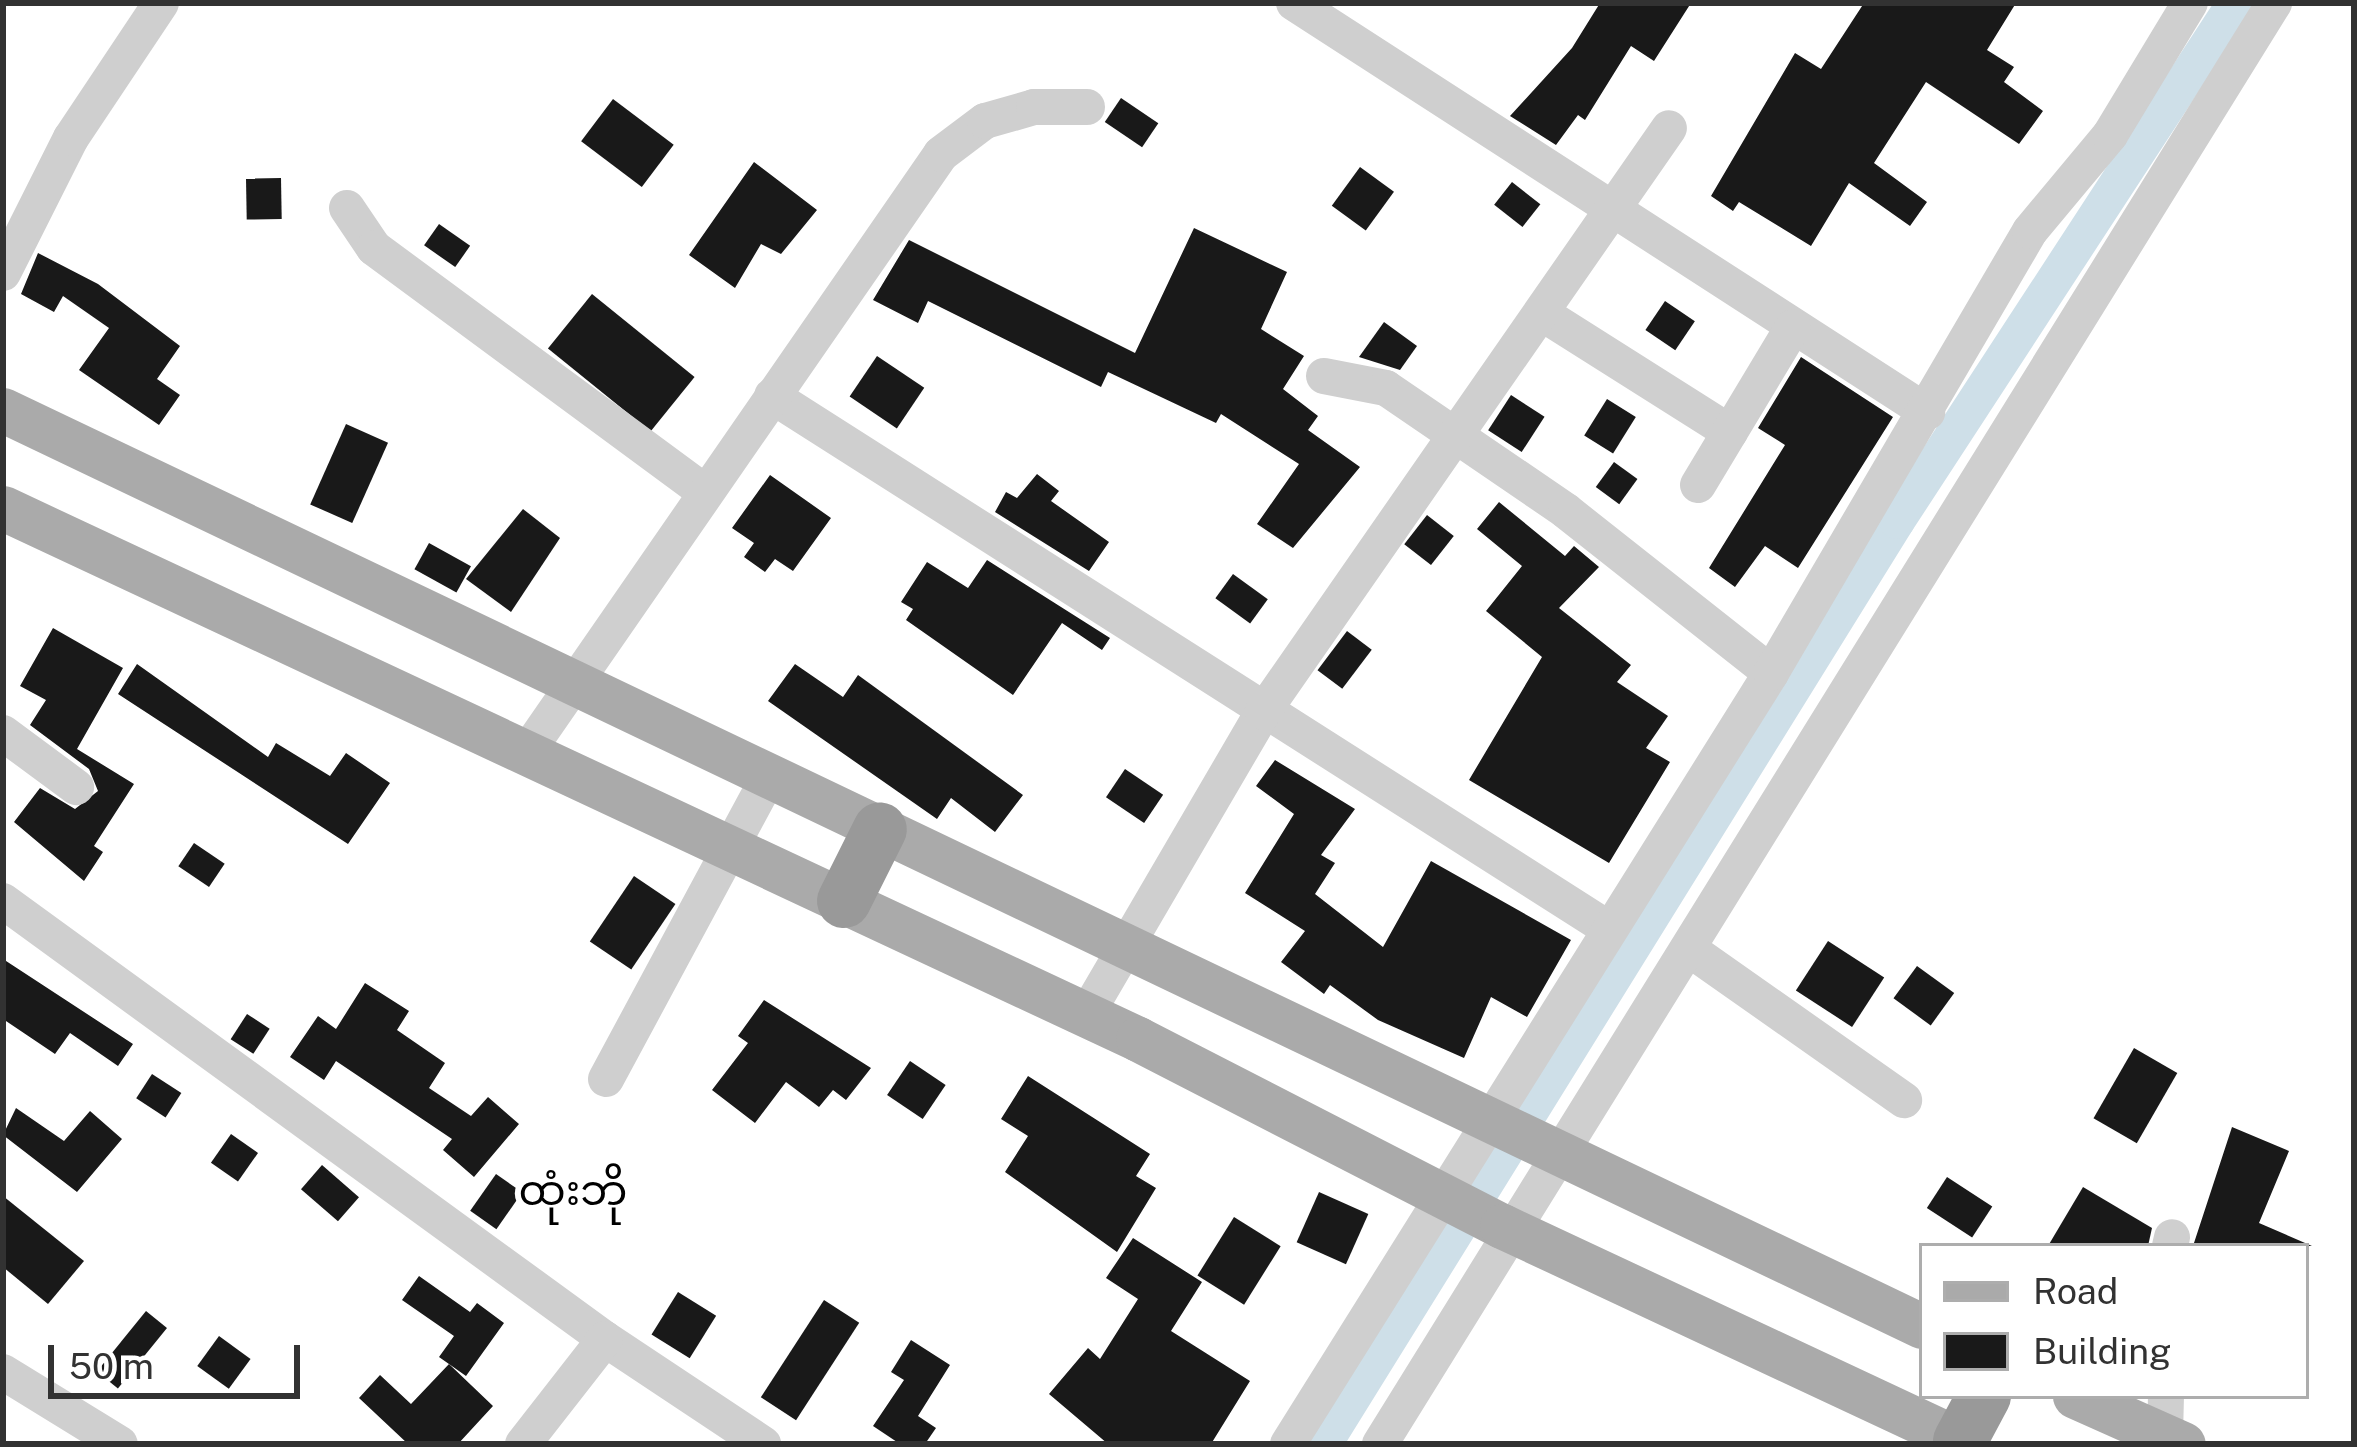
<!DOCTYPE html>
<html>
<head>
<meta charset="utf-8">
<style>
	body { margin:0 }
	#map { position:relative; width:2357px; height:1447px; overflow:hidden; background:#fff; font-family:"Public Sans","Noto Sans Myanmar",sans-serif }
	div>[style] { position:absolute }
	.canal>* { height:36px; margin:-18px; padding:0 18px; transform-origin:18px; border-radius:18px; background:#cedfe8 }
	.building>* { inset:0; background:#191919; transform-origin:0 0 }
	.minor>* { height:36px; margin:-18px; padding:0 18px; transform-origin:18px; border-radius:18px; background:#cfcfcf }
	.major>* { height:45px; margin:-22.5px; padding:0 22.5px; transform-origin:22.5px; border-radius:22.5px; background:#aaa }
	.highway>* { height:54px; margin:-27px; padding:0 27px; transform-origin:27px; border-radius:27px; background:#999 }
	span { translate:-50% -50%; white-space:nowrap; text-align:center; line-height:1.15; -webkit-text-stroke:12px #fff; paint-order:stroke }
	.quarter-label { font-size:42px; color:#000 }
	.frame { position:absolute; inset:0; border:6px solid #323232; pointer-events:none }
	.legend { position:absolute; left:1919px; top:1243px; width:390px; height:156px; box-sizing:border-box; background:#fff; border:3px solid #adadad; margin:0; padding:15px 21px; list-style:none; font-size:36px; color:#323232 }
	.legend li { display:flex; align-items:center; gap:24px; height:60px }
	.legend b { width:60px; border:3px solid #adadad }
	.scale { position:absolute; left:48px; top:1345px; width:252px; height:54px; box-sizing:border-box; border:6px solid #323232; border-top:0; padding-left:15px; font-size:36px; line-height:42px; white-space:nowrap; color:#323232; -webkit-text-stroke:9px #fff; paint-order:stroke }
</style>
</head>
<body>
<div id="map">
	<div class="canal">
		<i style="left:1324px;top:1444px;width:1086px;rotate:-58.17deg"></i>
		<i style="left:1897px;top:521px;width:619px;rotate:-56.88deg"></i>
	</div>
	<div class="building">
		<i style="clip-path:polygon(1600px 3px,1691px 3px,1654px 61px,1631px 46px,1585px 120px,1578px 115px,1556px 145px,1510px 116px,1572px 48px)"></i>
		<i style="clip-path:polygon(1864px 3px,2016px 3px,1987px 50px,2014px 67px,2004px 82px,2043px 111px,2019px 144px,1926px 82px,1874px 163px,1927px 202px,1910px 226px,1849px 183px,1811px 246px,1739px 202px,1733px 211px,1711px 196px,1795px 53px,1821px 69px)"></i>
		<i style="left:1121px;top:98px;width:45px;height:29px;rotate:34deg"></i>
		<i style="left:613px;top:99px;width:76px;height:53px;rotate:37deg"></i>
		<i style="clip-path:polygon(754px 162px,817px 210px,781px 254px,761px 244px,735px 288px,689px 255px)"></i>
		<i style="left:1360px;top:167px;width:42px;height:48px;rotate:36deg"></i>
		<i style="left:281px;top:178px;width:41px;height:35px;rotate:89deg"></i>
		<i style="left:1512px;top:182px;width:36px;height:29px;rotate:38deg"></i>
		<i style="left:439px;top:224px;width:38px;height:26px;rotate:35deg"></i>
		<i style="clip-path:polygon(1194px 228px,1287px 272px,1261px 329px,1304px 356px,1283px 389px,1318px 416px,1308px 430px,1360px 467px,1293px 548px,1257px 524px,1299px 464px,1221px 414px,1216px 423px,1108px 372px,1101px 387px,928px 301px,918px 323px,873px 300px,909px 240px,1135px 353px)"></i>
		<i style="clip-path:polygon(38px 253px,98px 284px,180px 346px,157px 379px,180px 395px,159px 425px,79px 370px,109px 328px,63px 296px,54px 312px,21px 294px)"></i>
		<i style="left:592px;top:294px;width:132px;height:70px;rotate:39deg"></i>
		<i style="left:1665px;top:301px;width:36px;height:35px;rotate:34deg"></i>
		<i style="clip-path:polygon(1384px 322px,1417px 346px,1400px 370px,1359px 357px)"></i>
		<i style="left:877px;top:356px;width:57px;height:49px;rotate:34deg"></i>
		<i style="clip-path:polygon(1801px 357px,1893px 417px,1798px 568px,1765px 546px,1735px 587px,1709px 568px,1785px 445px,1758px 428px)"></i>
		<i style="left:1511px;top:395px;width:40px;height:42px;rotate:33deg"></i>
		<i style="left:1607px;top:399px;width:34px;height:43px;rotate:32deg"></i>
		<i style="left:346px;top:424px;width:46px;height:88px;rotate:24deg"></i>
		<i style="left:1614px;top:462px;width:29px;height:31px;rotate:36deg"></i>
		<i style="clip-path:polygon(1037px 474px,1059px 491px,1051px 501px,1109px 542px,1089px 571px,995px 512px,1006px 492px,1017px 498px)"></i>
		<i style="clip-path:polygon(770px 475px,831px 518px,793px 571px,775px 559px,765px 572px,744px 557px,754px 543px,732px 528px)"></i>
		<i style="clip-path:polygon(1499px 502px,1565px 556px,1574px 546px,1599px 567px,1559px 608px,1631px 665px,1617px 682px,1668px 716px,1646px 748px,1670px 762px,1609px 863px,1469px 780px,1542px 657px,1486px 611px,1522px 566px,1477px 529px)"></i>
		<i style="clip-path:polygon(523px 509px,560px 538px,511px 612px,466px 579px)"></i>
		<i style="left:1427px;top:515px;width:34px;height:37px;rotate:38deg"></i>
		<i style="left:429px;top:543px;width:48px;height:30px;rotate:29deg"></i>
		<i style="clip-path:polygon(987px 560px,1110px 638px,1102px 650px,1062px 623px,1013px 695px,906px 620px,913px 609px,901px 602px,927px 562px,968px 588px)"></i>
		<i style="left:1233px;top:574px;width:43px;height:30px;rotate:36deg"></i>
		<i style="clip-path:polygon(53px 628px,123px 668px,77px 749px,134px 784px,94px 846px,103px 852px,84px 881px,14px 822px,40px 788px,75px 809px,98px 791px,89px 769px,30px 725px,46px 700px,20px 686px)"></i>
		<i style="left:1347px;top:631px;width:31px;height:49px;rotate:37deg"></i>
		<i style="clip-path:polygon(137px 664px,268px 757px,276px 743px,330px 776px,346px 753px,390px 783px,348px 844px,118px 694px)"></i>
		<i style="clip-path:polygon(795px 664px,843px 697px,858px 675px,1023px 795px,995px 832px,951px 798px,937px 819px,768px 701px)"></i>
		<i style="clip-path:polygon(1275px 760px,1355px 809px,1321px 855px,1335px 863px,1315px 894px,1383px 947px,1431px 861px,1571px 940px,1527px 1017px,1491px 997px,1464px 1058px,1378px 1020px,1330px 985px,1324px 994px,1281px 962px,1305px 931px,1245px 893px,1294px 814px,1256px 786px)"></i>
		<i style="left:1125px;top:769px;width:46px;height:34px;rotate:34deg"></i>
		<i style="left:194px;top:843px;width:37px;height:28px;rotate:34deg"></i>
		<i style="left:634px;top:876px;width:50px;height:79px;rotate:34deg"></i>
		<i style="left:1828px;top:941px;width:67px;height:59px;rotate:33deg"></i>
		<i style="clip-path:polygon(3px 959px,133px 1044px,118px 1066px,70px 1033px,55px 1054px,3px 1019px)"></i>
		<i style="left:1917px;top:966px;width:46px;height:40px;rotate:36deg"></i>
		<i style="clip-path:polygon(365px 983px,409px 1011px,397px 1030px,445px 1063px,429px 1088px,471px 1116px,488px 1097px,519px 1124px,474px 1177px,443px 1150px,452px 1139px,336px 1061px,324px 1080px,290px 1057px,318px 1016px,336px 1029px)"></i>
		<i style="clip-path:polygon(764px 1000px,871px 1068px,846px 1100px,833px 1090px,819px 1107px,786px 1082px,755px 1123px,712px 1090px,748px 1043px,738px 1036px)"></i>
		<i style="left:247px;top:1014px;width:27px;height:30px;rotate:33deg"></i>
		<i style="left:2134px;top:1048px;width:50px;height:81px;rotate:30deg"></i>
		<i style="left:910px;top:1061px;width:43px;height:41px;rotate:34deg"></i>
		<i style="left:152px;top:1074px;width:35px;height:29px;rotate:33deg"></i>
		<i style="clip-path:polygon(1028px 1076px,1150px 1154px,1136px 1176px,1156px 1188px,1117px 1252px,1005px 1172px,1028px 1136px,1001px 1119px)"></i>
		<i style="clip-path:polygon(16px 1108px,64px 1141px,90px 1111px,122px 1139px,77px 1192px,3px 1135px)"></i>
		<i style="clip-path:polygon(2232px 1127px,2289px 1151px,2259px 1223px,2312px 1246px,2193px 1246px)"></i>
		<i style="left:231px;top:1134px;width:33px;height:35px;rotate:35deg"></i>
		<i style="left:322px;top:1165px;width:49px;height:32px;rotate:41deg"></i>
		<i style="left:496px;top:1174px;width:32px;height:45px;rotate:35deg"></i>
		<i style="left:1947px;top:1177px;width:54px;height:37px;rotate:33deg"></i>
		<i style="clip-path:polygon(2083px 1187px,2152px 1228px,2148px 1246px,2048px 1246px)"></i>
		<i style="left:1319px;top:1192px;width:54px;height:55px;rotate:24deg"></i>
		<i style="clip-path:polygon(3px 1196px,84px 1261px,48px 1304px,3px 1267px)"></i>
		<i style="left:1234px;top:1217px;width:55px;height:69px;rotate:32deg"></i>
		<i style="clip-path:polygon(1133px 1238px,1202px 1282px,1171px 1331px,1250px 1381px,1211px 1444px,1108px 1444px,1049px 1394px,1088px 1348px,1100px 1359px,1138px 1299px,1106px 1278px)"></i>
		<i style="clip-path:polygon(419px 1276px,470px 1312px,477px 1303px,504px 1323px,466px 1376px,439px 1357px,454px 1336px,402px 1300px)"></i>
		<i style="left:678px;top:1292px;width:45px;height:50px;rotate:32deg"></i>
		<i style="left:824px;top:1300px;width:42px;height:116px;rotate:33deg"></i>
		<i style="left:146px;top:1311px;width:27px;height:78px;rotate:39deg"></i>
		<i style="left:219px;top:1336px;width:39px;height:37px;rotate:36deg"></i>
		<i style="clip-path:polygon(911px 1340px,950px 1365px,918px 1416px,936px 1428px,925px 1444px,900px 1444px,873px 1426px,904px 1380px,891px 1372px)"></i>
		<i style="clip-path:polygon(449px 1364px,493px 1406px,458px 1444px,408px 1444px,359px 1398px,380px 1375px,411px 1404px)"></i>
	</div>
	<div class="minor">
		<i style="left:1294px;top:3px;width:754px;rotate:32.87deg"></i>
		<i style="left:347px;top:208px;width:48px;rotate:56deg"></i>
		<i style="left:374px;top:248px;width:411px;rotate:36.4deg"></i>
		<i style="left:3px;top:273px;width:151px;rotate:-63.3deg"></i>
		<i style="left:71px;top:138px;width:162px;rotate:-56.3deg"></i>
		<i style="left:1543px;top:314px;width:221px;rotate:32.3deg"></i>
		<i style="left:1324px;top:376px;width:63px;rotate:11deg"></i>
		<i style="left:1386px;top:388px;width:218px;rotate:34.3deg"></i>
		<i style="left:1566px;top:511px;width:261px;rotate:38.3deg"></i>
		<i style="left:772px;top:396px;width:992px;rotate:32.49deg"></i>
		<i style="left:1698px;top:485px;width:184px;rotate:-59deg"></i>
		<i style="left:3px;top:733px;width:91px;rotate:36.5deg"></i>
		<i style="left:527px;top:752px;width:727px;rotate:-55.3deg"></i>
		<i style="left:941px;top:154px;width:55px;rotate:-36.9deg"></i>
		<i style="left:985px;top:121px;width:51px;rotate:-15.9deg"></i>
		<i style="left:1034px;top:107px;width:53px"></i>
		<i style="left:3px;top:901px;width:744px;rotate:36.04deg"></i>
		<i style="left:605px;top:1339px;width:190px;rotate:33.6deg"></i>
		<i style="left:1689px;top:949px;width:263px;rotate:35.1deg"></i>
		<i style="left:1086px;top:1015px;width:351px;rotate:-59.7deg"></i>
		<i style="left:1263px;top:712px;width:711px;rotate:-55.19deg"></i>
		<i style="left:606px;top:1079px;width:345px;rotate:-61.7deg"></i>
		<i style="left:2170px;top:1246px;width:9px;rotate:-77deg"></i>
		<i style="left:3px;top:1372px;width:137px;rotate:31.6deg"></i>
		<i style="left:2165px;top:1436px;width:40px;rotate:-88.6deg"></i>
		<i style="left:523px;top:1444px;width:133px;rotate:-52deg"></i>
		<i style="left:1288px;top:1444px;width:910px;rotate:-57.93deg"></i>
		<i style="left:1771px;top:673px;width:512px;rotate:-59.63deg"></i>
		<i style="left:2030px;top:231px;width:125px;rotate:-50.2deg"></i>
		<i style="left:2110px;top:135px;width:154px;rotate:-58.8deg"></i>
		<i style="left:1380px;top:1444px;width:1696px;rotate:-58.18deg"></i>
	</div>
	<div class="major">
		<i style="left:3px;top:410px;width:2126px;rotate:25.52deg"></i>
		<i style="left:3px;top:508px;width:1253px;rotate:25.07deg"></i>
		<i style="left:1138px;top:1039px;width:409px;rotate:27.2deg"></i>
		<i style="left:1502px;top:1226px;width:514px;rotate:25.07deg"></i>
		<i style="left:2075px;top:1396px;width:118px;rotate:24deg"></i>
	</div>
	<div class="highway">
		<i style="left:844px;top:901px;width:80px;rotate:-63.4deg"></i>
		<i style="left:1960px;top:1441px;width:51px;rotate:-61.9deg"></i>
	</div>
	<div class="quarter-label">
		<span style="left:573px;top:1190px">ထုံးဘို</span>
	</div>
	<div class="frame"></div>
	<ul class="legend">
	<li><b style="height:15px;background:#aaa"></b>Road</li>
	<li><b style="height:33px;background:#191919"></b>Building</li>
	</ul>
	<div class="scale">50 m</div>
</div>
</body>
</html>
